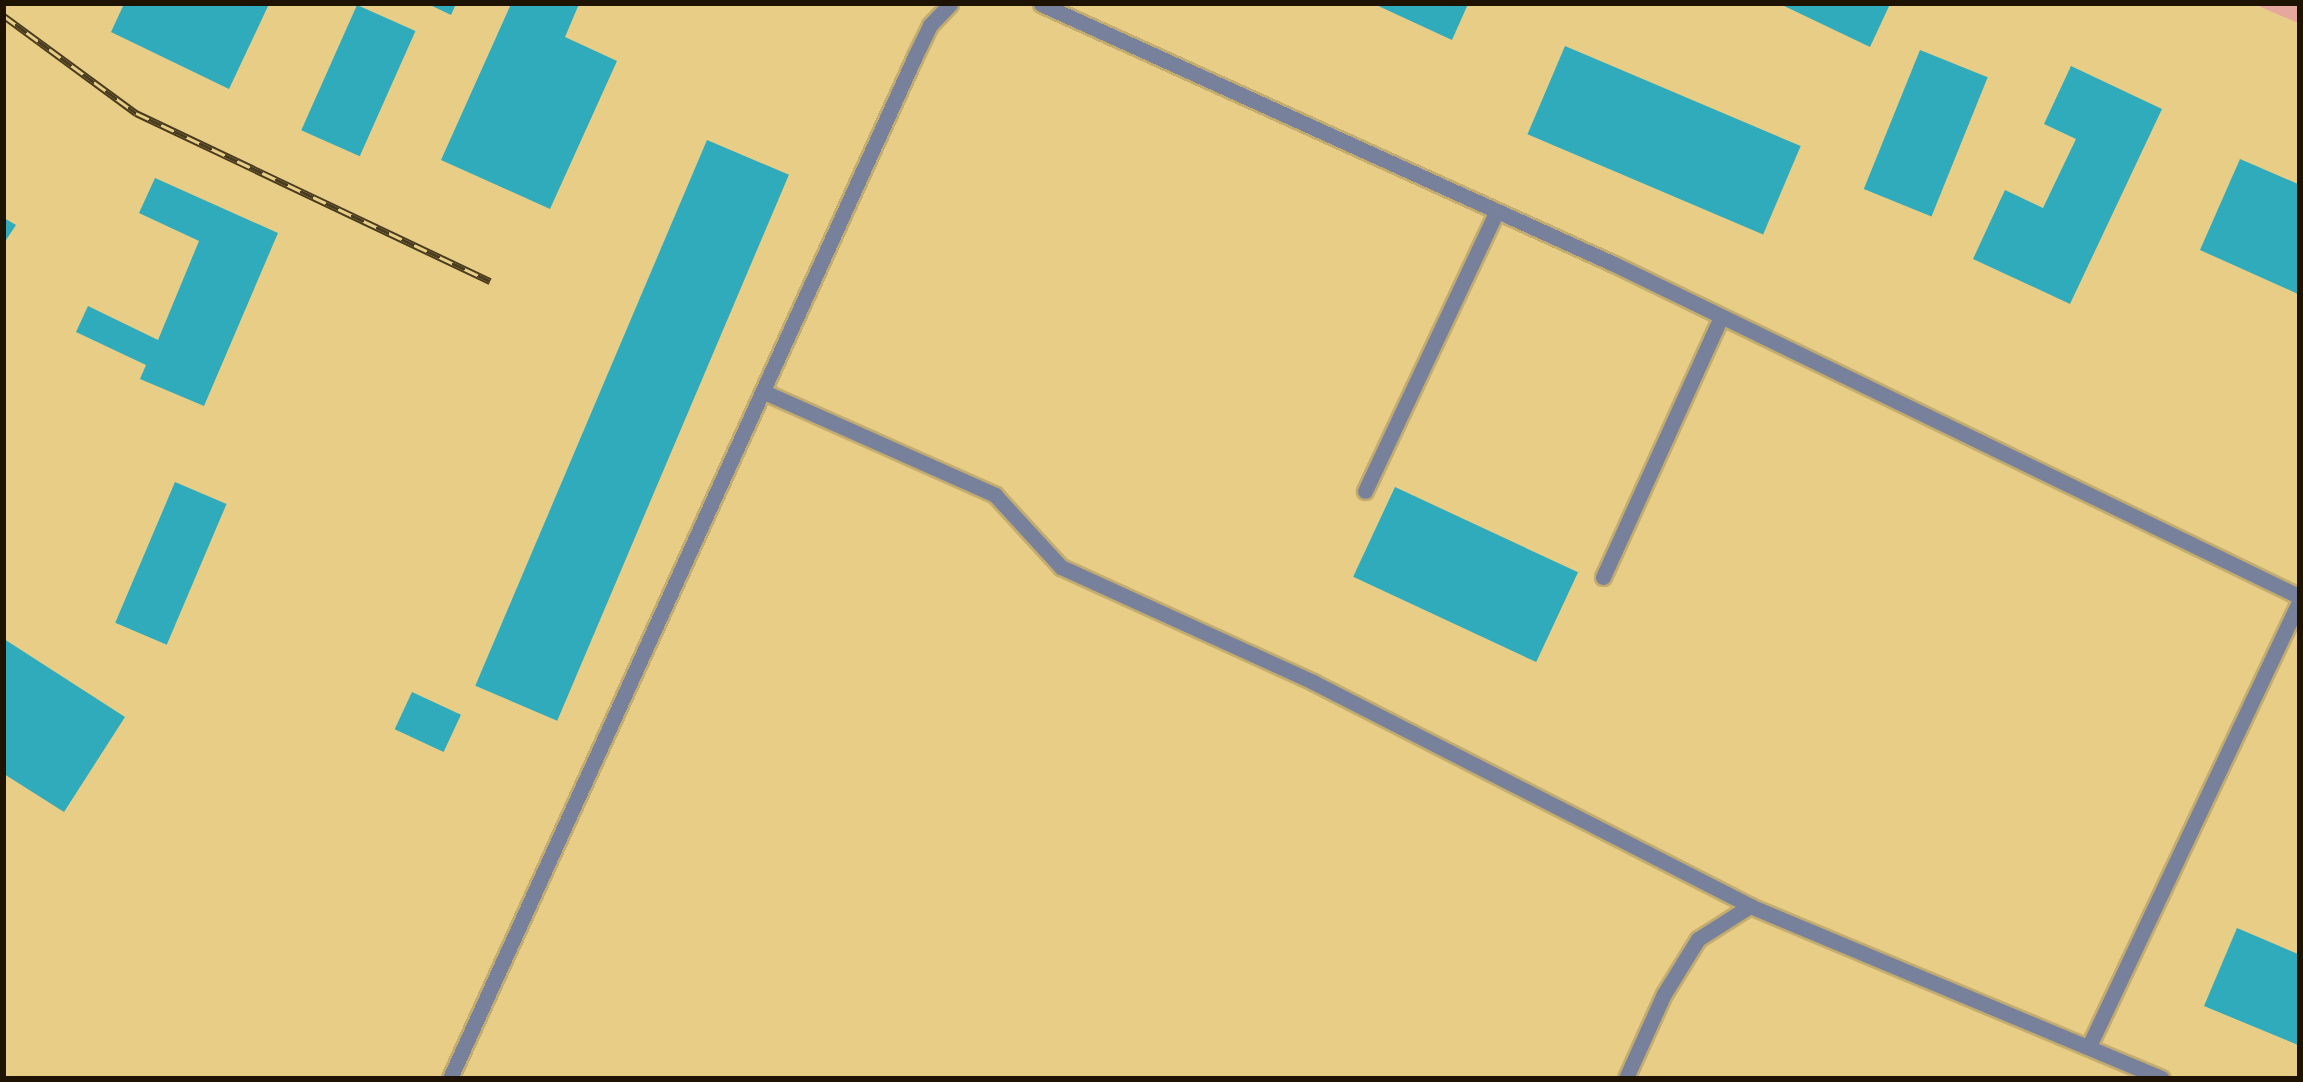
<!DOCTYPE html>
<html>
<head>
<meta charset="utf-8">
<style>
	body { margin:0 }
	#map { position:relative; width:2303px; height:1082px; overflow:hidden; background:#e8cd87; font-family:"IBM Plex Sans",sans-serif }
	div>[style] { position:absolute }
	.green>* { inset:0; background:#e6a79e }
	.building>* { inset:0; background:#30abbc; transform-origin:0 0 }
	.roads { filter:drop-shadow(2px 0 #c3ac6f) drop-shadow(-2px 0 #c3ac6f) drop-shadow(0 2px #c3ac6f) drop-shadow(0 -2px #c3ac6f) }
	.minor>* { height:15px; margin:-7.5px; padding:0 7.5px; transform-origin:7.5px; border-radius:7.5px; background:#77819b }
	.rail>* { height:7px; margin-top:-3.5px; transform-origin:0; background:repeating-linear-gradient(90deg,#e8cd87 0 14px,#493b1d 0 28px); box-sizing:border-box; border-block:2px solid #493b1d }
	span { translate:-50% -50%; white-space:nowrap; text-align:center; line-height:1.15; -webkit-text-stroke:4.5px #e8cd87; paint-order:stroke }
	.frame { position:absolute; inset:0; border:6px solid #1d1300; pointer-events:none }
</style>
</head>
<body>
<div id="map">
	<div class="green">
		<i style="clip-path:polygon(2256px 5px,2298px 5px,2298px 23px)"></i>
	</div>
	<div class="building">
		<i style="clip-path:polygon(124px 4px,269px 4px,229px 89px,111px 32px)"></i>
		<i style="clip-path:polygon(428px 4px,456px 4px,451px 15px)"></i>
		<i style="clip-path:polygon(511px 4px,579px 4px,565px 37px,617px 61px,550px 209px,441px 160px)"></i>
		<i style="clip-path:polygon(1374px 4px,1468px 4px,1452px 40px)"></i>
		<i style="clip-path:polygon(1780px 4px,1890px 4px,1870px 47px)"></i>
		<i style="left:357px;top:5px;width:64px;height:137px;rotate:24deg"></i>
		<i style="left:1565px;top:46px;width:256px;height:96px;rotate:23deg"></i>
		<i style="left:1920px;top:50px;width:73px;height:150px;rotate:22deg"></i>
		<i style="clip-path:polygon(2071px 66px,2162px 109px,2070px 304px,1973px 259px,2005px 190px,2043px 208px,2076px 139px,2044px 124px)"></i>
		<i style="left:707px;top:140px;width:89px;height:593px;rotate:23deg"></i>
		<i style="clip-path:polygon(2240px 159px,2298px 184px,2298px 294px,2200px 250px)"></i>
		<i style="clip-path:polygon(155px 178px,278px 233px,204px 406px,140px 379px,146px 365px,76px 332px,88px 306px,158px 340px,199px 241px,139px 213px)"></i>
		<i style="clip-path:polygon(4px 218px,16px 225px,4px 243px)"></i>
		<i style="left:175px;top:482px;width:56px;height:153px;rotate:23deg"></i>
		<i style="left:1395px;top:487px;width:202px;height:99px;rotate:25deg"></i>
		<i style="clip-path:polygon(4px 639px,125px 717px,64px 812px,4px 774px)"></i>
		<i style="left:412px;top:692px;width:54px;height:41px;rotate:25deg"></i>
		<i style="clip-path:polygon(2237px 928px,2298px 954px,2298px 1045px,2204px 1006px)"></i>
	</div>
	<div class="roads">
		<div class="minor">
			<i style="left:1041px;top:4px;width:629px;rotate:24.41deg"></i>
			<i style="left:1614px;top:264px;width:760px;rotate:25.89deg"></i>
			<i style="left:764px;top:392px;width:253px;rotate:24deg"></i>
			<i style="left:995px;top:495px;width:98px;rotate:47.5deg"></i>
			<i style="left:1061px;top:567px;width:277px;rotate:24.5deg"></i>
			<i style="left:1313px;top:682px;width:491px;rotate:27.1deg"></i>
			<i style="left:1750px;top:906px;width:446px;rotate:22.7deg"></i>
			<i style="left:1365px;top:491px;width:307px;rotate:-64.8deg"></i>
			<i style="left:1603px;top:577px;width:286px;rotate:-65.6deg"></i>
			<i style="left:2090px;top:1044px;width:487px;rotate:-64.7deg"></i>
			<i style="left:450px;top:1078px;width:1123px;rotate:-65.53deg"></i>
			<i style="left:915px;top:56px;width:34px;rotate:-64deg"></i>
			<i style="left:930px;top:25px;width:29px;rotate:-46deg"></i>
			<i style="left:1626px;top:1078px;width:92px;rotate:-65.7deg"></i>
			<i style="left:1664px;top:994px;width:65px;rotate:-58.3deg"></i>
			<i style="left:1698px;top:939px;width:62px;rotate:-32.4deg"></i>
		</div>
	</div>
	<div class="rail">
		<i style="left:4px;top:16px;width:164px;rotate:36.3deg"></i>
		<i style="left:136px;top:113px;width:392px;rotate:25.4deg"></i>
	</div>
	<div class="frame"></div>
</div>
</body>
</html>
